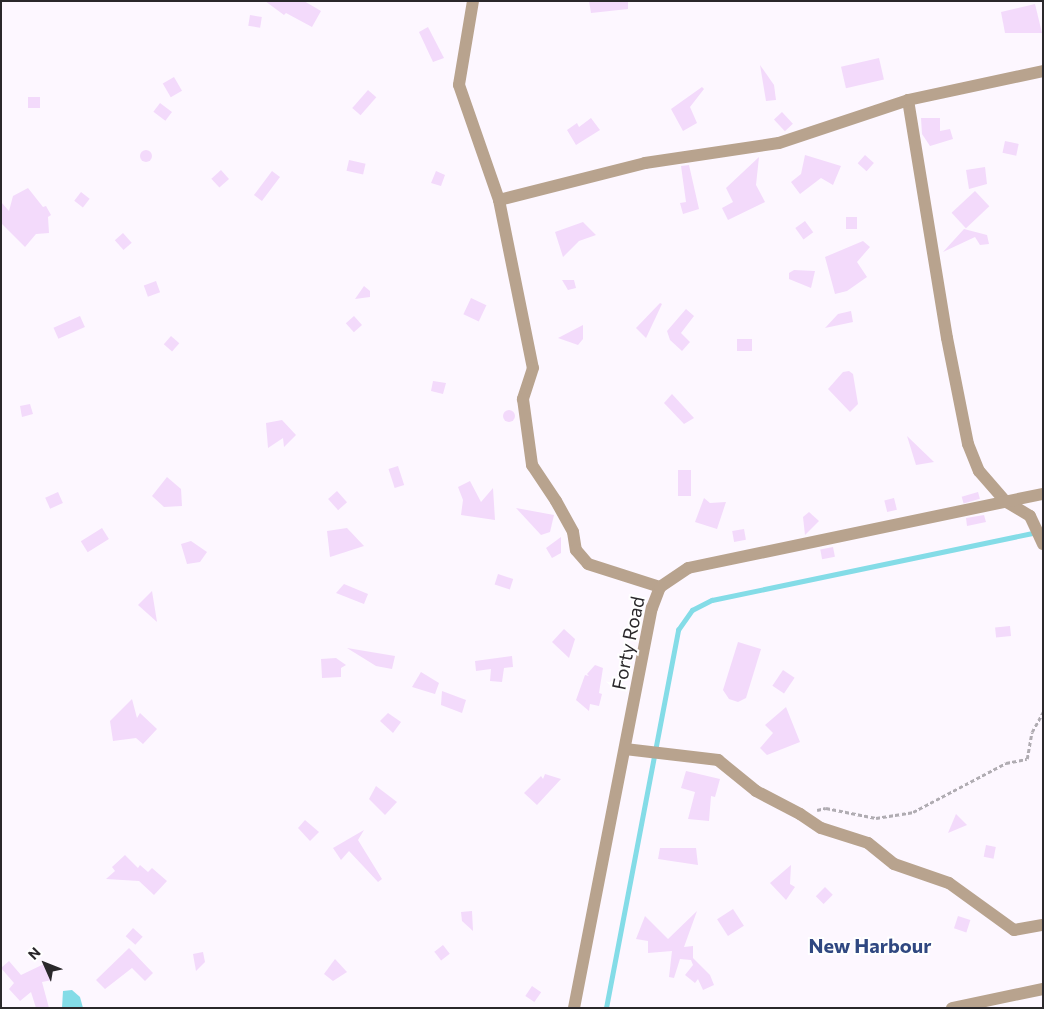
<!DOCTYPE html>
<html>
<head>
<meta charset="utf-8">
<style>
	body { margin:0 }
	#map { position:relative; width:1044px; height:1009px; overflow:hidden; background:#fdf7ff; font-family:Commissioner,sans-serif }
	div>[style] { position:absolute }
	.water>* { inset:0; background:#84dce7 }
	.stream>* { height:4.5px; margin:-2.25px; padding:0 2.25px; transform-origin:2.25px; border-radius:2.25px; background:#84dce7 }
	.building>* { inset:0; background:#f3dafb; transform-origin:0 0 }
	.round { border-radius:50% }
	.path>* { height:2.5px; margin-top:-1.25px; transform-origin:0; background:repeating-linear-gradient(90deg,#b0acb2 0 4px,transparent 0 6.5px) }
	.minor>* { height:12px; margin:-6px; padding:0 6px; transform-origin:6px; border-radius:6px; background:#b8a38e }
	span { translate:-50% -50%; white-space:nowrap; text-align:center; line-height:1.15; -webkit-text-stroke:4px #fff; paint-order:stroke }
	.street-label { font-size:19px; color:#2a282b }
	.neighbourhood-label { font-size:20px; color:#304881; font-weight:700 }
	.frame { position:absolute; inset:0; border:2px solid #2a282b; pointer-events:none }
	.north { position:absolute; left:20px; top:939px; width:50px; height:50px; -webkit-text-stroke:4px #fff; paint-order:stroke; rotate:314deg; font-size:14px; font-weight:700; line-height:20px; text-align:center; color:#2a282b }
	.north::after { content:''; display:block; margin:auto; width:18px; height:22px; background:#2a282b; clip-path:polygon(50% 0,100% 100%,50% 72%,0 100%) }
</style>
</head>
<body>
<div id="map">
	<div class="water">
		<i style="clip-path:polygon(72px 990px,80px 997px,83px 1008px,62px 1008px,63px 991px)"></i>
	</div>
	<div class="stream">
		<i style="left:606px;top:1008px;width:385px;rotate:-79.2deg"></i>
		<i style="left:678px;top:630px;width:24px;rotate:-55deg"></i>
		<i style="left:692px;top:610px;width:22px;rotate:-27deg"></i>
		<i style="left:712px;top:600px;width:332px;rotate:-11.8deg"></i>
	</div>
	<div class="building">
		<i style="clip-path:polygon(265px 1px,304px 1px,321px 11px,312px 27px,286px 13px,284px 15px)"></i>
		<i style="clip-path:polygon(589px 1px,628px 1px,628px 9px,591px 13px)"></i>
		<i style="clip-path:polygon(1035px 4px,1042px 33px,1005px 33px,1001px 12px)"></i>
		<i style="left:250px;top:15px;width:12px;height:11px;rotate:9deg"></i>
		<i style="clip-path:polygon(428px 27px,444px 58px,433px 62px,419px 32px)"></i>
		<i style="left:879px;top:58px;width:22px;height:39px;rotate:77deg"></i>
		<i style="clip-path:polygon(760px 65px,774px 85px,776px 100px,766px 101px)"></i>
		<i style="left:174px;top:77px;width:16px;height:13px;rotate:60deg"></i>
		<i style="clip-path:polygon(702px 87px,704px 89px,690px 107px,697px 123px,683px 131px,671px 109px)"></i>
		<i style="left:368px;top:90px;width:11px;height:24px;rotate:41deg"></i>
		<i style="left:28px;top:97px;width:12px;height:11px"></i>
		<i style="left:160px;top:103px;width:15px;height:11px;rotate:37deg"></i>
		<i style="left:782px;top:112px;width:16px;height:11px;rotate:47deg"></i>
		<i style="clip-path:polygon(591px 118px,600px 130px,576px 145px,567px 130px,577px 123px,579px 127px)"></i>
		<i style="clip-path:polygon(921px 118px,940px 118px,940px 131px,950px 129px,953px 139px,930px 146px,922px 134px)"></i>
		<i style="left:1005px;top:141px;width:14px;height:12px;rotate:12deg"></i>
		<i class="round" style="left:140px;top:150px;width:12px;height:12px"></i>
		<i style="clip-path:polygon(805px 155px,841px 166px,833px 185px,821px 178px,800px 194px,791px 182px,801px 174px)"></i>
		<i style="left:865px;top:155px;width:12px;height:11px;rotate:42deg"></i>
		<i style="clip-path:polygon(759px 157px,756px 185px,765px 202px,728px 220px,722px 208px,733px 202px,726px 188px)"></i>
		<i style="left:349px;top:160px;width:17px;height:11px;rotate:13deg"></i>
		<i style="clip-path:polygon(689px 165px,699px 209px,683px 214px,680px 203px,686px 202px,681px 166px)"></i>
		<i style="clip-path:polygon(985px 167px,987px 184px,969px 189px,966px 170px)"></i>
		<i style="left:221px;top:170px;width:12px;height:13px;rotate:48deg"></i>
		<i style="left:272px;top:171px;width:10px;height:30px;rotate:37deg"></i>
		<i style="clip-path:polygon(436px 171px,445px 175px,441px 186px,431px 183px)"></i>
		<i style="clip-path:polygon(28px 188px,43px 207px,46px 206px,51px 215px,48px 217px,49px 233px,36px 234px,25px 247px,1px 223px,1px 202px,9px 211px,13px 196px)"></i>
		<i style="left:975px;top:191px;width:21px;height:32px;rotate:47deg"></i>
		<i style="left:81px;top:192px;width:11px;height:11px;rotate:38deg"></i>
		<i style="left:846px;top:217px;width:11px;height:12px"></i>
		<i style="left:805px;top:221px;width:14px;height:12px;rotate:54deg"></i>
		<i style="clip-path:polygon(583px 222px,596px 235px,579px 241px,563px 257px,555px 232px)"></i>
		<i style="clip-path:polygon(964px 229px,987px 235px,989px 244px,980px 245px,975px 237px,943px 252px)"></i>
		<i style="left:123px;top:233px;width:13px;height:11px;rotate:48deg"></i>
		<i style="clip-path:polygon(863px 241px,870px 247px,857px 262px,867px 277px,847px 291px,835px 294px,825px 257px)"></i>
		<i style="clip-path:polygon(794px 270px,815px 271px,811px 288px,789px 279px,789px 273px)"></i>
		<i style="clip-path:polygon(562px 280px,574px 280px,576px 288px,568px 290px)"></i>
		<i style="left:156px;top:281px;width:12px;height:13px;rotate:70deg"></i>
		<i style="clip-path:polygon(364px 286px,370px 291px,370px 297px,355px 299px)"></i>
		<i style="left:471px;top:298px;width:17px;height:18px;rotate:25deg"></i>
		<i style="clip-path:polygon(660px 303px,662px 304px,646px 338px,636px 328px)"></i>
		<i style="clip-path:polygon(686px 309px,694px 316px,681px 333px,690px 342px,682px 351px,670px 340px,667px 331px)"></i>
		<i style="clip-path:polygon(851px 311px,853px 322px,825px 328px,838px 314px)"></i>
		<i style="left:80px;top:316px;width:12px;height:29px;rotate:66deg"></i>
		<i style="left:354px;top:316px;width:12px;height:11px;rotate:48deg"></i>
		<i style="clip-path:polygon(583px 325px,583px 339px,578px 345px,558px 338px)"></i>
		<i style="left:171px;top:336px;width:11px;height:11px;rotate:41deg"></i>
		<i style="left:737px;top:339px;width:15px;height:12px"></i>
		<i style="clip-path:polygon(849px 371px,853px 374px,858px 404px,850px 412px,828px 389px,843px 372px)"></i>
		<i style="clip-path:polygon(433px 381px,446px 383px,443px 394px,431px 391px)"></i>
		<i style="clip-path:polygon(672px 394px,694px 418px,684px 424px,664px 403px)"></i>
		<i style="clip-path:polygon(30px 404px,33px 414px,22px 417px,20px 406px)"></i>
		<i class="round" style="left:503px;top:410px;width:12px;height:12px"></i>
		<i style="clip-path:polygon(282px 420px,296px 435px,284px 447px,283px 438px,268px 448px,266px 423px)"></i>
		<i style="clip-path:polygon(907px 436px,934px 462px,916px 465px)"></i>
		<i style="left:398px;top:466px;width:20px;height:10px;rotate:72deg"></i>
		<i style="left:678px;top:470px;width:13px;height:26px"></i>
		<i style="clip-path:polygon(167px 477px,181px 489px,182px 506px,164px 507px,152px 496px)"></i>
		<i style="clip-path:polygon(470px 481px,481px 502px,493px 488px,495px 520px,461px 515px,463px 500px,458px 487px)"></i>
		<i style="left:337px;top:491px;width:15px;height:12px;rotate:48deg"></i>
		<i style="left:58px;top:492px;width:12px;height:14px;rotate:66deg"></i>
		<i style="left:978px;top:492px;width:7px;height:17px;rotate:74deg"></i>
		<i style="clip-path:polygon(704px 498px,710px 503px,726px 502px,717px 529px,695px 522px)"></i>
		<i style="left:894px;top:498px;width:12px;height:10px;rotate:76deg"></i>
		<i style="clip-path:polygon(516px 508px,554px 515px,550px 532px,541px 535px)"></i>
		<i style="clip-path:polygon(809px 512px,819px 521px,805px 535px,803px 517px)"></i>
		<i style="clip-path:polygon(984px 515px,986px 522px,967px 526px,966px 518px)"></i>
		<i style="left:102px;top:528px;width:13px;height:25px;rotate:58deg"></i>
		<i style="clip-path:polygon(347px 528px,364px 546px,330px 557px,327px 531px)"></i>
		<i style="left:744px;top:529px;width:11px;height:12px;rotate:80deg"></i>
		<i style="clip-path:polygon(561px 537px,561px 553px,552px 558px,546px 548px)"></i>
		<i style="clip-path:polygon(191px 541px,207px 552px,200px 562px,187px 564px,181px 544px)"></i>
		<i style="left:833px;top:547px;width:10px;height:13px;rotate:79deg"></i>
		<i style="left:498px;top:574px;width:16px;height:11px;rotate:18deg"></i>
		<i style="clip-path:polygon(344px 584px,368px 594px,364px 604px,336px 593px)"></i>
		<i style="clip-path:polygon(152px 591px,157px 622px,138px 605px)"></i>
		<i style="left:1010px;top:626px;width:10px;height:15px;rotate:84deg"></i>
		<i style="clip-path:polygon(564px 629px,575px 639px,569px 658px,552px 642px)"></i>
		<i style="clip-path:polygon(738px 642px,761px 649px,746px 698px,738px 702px,729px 699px,723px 690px)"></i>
		<i style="clip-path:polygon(347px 648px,395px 656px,392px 669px,376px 666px)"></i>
		<i style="clip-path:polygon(512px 656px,513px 667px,504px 668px,502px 682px,490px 681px,491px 669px,476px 671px,475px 661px)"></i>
		<i style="clip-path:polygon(336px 658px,346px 665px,341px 668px,341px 677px,322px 678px,321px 659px)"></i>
		<i style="clip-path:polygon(595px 665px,603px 668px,599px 693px,602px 694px,599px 706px,590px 704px,589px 711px,576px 700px,585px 675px,589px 676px,587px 674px)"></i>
		<i style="left:783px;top:670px;width:14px;height:19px;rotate:34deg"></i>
		<i style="clip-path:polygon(421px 672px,439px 683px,435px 694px,412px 687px)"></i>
		<i style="clip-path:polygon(442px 691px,466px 700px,462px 713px,441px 705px)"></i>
		<i style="clip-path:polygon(132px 699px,137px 718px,140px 713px,157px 729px,143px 744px,136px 738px,113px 741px,110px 721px)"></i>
		<i style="clip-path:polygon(786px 707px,800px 742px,767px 755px,760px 748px,773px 733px,765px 725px)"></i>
		<i style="clip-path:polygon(388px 713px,401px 722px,393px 733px,380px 721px)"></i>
		<i style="clip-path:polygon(686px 771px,720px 779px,715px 797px,711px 796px,709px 821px,688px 819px,695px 792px,681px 788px)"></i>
		<i style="clip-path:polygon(545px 774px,561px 779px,537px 805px,524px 793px,541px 776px,543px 779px)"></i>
		<i style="clip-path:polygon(376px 786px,397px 802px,385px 815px,369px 799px)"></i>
		<i style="clip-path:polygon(956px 814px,967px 825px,948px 833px)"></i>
		<i style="clip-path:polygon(305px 820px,319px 832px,310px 841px,298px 828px)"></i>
		<i style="clip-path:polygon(364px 830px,358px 840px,382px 879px,378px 882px,349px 851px,341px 860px,333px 848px)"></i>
		<i style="left:986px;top:845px;width:10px;height:12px;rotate:11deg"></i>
		<i style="clip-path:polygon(660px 848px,696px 848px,698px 865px,658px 859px)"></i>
		<i style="clip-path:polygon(125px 855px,138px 868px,140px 865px,148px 872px,152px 868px,167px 881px,154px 895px,139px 881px,106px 879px,115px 871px,112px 867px)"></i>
		<i style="clip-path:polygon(791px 865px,790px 884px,795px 887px,786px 900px,770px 883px)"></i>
		<i style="left:825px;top:887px;width:11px;height:13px;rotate:45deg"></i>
		<i style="left:733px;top:909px;width:20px;height:19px;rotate:57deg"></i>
		<i style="clip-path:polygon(472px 911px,473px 931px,462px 921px,461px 912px)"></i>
		<i style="clip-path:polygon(697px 911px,684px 947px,693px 946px,693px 958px,710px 975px,714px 985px,703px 990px,698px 979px,695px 983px,685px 975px,693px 965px,691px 960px,680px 959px,674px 978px,669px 977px,672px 951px,648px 953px,648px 941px,636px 939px,645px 916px,668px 939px)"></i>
		<i style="left:958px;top:916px;width:13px;height:13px;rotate:18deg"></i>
		<i style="left:133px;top:928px;width:13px;height:11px;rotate:42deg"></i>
		<i style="left:443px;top:945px;width:11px;height:11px;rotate:52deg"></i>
		<i style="clip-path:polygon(129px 948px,153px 973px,145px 981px,132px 968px,105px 989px,96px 980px)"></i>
		<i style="clip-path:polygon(203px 952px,205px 962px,196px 971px,193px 954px)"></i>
		<i style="clip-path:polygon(335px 959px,347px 972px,333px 981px,324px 974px)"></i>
		<i style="clip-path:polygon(9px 961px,21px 975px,44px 964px,52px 980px,42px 982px,49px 1008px,36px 1008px,31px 992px,20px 1001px,9px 989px,14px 983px,1px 968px)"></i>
		<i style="left:532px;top:986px;width:11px;height:12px;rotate:34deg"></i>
	</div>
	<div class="path">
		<i style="left:817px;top:810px;width:9px;rotate:-13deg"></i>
		<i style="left:826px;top:808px;width:51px;rotate:11.3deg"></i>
		<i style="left:876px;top:818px;width:37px;rotate:-9deg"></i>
		<i style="left:913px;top:812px;width:105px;rotate:-27.8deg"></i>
		<i style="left:1006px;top:763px;width:21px;rotate:-11deg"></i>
		<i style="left:1027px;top:759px;width:27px;rotate:-80deg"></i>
		<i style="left:1032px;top:732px;width:23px;rotate:-61deg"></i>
	</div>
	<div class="minor">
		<i style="left:473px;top:1px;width:85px;rotate:99.5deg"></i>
		<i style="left:459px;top:85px;width:122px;rotate:70.8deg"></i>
		<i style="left:499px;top:200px;width:171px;rotate:78.6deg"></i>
		<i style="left:533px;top:368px;width:33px;rotate:108deg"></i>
		<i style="left:523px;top:399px;width:67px;rotate:82.2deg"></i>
		<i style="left:532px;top:465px;width:43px;rotate:56.3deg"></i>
		<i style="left:556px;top:501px;width:35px;rotate:61deg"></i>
		<i style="left:573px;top:532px;width:18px;rotate:81deg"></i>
		<i style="left:576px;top:550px;width:18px;rotate:49deg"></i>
		<i style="left:588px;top:564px;width:76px;rotate:17.7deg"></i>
		<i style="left:908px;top:100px;width:241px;rotate:80.7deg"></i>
		<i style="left:947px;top:338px;width:108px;rotate:78.8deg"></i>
		<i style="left:968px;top:444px;width:29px;rotate:68deg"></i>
		<i style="left:979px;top:471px;width:40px;rotate:49deg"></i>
		<i style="left:1005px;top:501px;width:29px;rotate:31deg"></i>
		<i style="left:1030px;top:516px;width:31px;rotate:65deg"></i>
		<i style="left:499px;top:200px;width:151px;rotate:-14.2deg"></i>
		<i style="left:645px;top:163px;width:135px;rotate:-8.5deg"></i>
		<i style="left:779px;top:143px;width:136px;rotate:-18.4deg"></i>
		<i style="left:908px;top:100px;width:138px;rotate:-12.1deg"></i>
		<i style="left:625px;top:749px;width:94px;rotate:6.7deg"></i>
		<i style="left:718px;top:760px;width:49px;rotate:39.2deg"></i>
		<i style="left:756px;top:791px;width:50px;rotate:27.6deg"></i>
		<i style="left:800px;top:814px;width:25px;rotate:34deg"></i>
		<i style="left:821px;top:828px;width:49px;rotate:17.7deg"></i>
		<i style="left:868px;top:843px;width:33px;rotate:39deg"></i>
		<i style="left:894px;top:864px;width:58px;rotate:19.1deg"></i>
		<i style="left:949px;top:883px;width:80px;rotate:35.9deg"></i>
		<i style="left:1014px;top:930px;width:29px;rotate:-10deg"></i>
		<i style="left:574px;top:1008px;width:408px;rotate:-79deg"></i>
		<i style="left:652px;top:608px;width:22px;rotate:-69deg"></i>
		<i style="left:660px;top:587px;width:34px;rotate:-34deg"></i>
		<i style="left:688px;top:568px;width:363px;rotate:-11.8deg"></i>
		<i style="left:952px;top:1008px;width:93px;rotate:-11.8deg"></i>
	</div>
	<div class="street-label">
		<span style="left:628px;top:643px;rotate:-78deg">Forty Road</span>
	</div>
	<div class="neighbourhood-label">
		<span style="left:870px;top:945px">New Harbour</span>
	</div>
	<div class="frame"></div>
	<div class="north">N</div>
</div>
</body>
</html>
